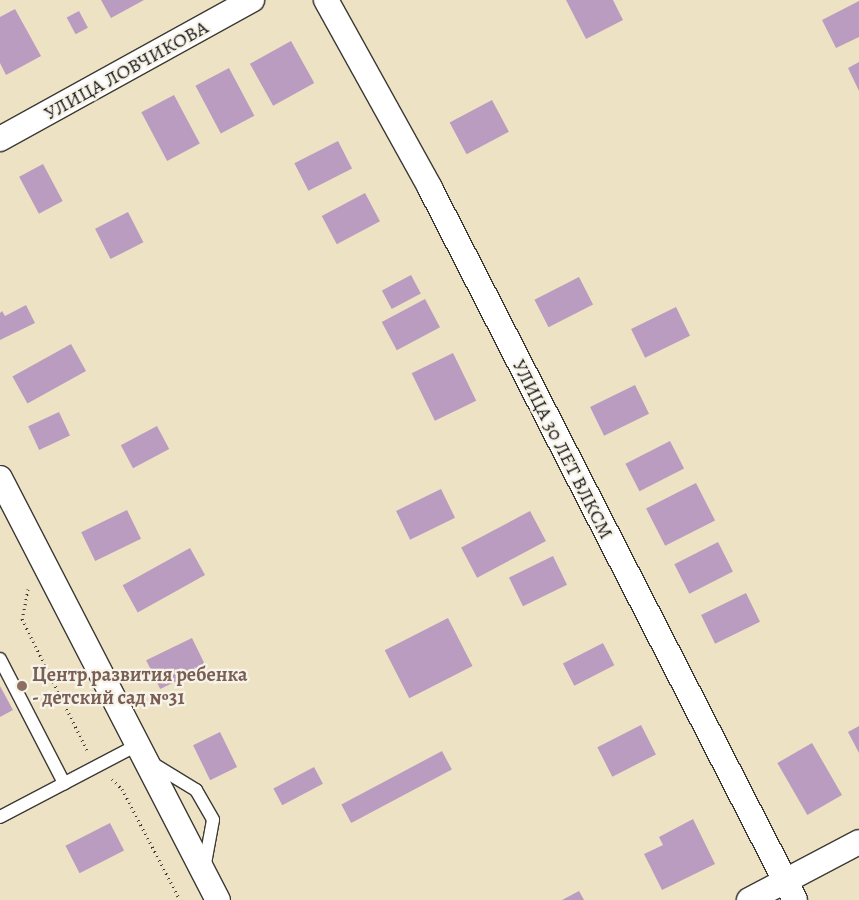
<!DOCTYPE html>
<html>
<head>
<meta charset="utf-8">
<style>
	body { margin:0 }
	#map { position:relative; width:859px; height:900px; overflow:hidden; background:#eee2c4; font-family:Alegreya,serif }
	div>[style] { position:absolute }
	.building>* { inset:0; background:#ba9cc0; transform-origin:0 0 }
	.path>* { height:3px; margin-top:-1.5px; transform-origin:0; background:repeating-linear-gradient(90deg,#3c3a35 0 1px,transparent 0 5px) }
	.roads { filter:drop-shadow(1px 0 #3c3a35) drop-shadow(-1px 0 #3c3a35) drop-shadow(0 1px #3c3a35) drop-shadow(0 -1px #3c3a35) }
	.lane>* { height:12px; margin:-6px; padding:0 6px; transform-origin:6px; border-radius:6px; background:#fff }
	.street>* { height:24px; margin:-12px; padding:0 12px; transform-origin:12px; border-radius:12px; background:#fff }
	.dots>* { width:14px; height:14px; translate:-50% -50%; box-sizing:border-box; border:2px solid #f7f3e8; border-radius:50% }
	span { translate:-50% -50%; white-space:nowrap; text-align:center; line-height:1.15; -webkit-text-stroke:4.5px #f7f3e8; paint-order:stroke }
	.street-label { font-size:20px; color:#1c1c1c }
	.education-label { font-size:20px; color:#785e54; font-weight:700 }
	.left { translate:0 -50%; text-align:left }
</style>
</head>
<body>
<div id="map">
	<div class="building">
		<i style="clip-path:polygon(101px 0,144px 0,111px 18px)"></i>
		<i style="clip-path:polygon(566px 0,613px 0,623px 20px,586px 39px)"></i>
		<i style="clip-path:polygon(859px 1px,859px 37px,836px 48px,822px 20px)"></i>
		<i style="clip-path:polygon(15px 9px,41px 56px,6px 75px,0 63px,0 17px)"></i>
		<i style="left:79px;top:11px;width:19px;height:14px;rotate:62deg"></i>
		<i style="left:291px;top:41px;width:48px;height:47px;rotate:61deg"></i>
		<i style="clip-path:polygon(859px 62px,859px 91px,848px 68px)"></i>
		<i style="left:229px;top:68px;width:54px;height:38px;rotate:62deg"></i>
		<i style="left:174px;top:95px;width:55px;height:37px;rotate:62deg"></i>
		<i style="left:492px;top:100px;width:36px;height:48px;rotate:62deg"></i>
		<i style="left:338px;top:141px;width:31px;height:49px;rotate:63deg"></i>
		<i style="left:43px;top:164px;width:42px;height:27px;rotate:62deg"></i>
		<i style="left:365px;top:193px;width:32px;height:49px;rotate:62deg"></i>
		<i style="left:128px;top:212px;width:34px;height:37px;rotate:63deg"></i>
		<i style="left:411px;top:275px;width:21px;height:33px;rotate:62deg"></i>
		<i style="left:579px;top:277px;width:31px;height:50px;rotate:63deg"></i>
		<i style="left:425px;top:299px;width:32px;height:49px;rotate:62deg"></i>
		<i style="clip-path:polygon(26px 305px,35px 323px,0 340px,0 313px,2px 311px,5px 316px)"></i>
		<i style="left:676px;top:307px;width:32px;height:50px;rotate:64deg"></i>
		<i style="left:71px;top:344px;width:31px;height:67px;rotate:61deg"></i>
		<i style="left:453px;top:353px;width:53px;height:46px;rotate:64deg"></i>
		<i style="left:635px;top:385px;width:32px;height:50px;rotate:64deg"></i>
		<i style="left:59px;top:412px;width:26px;height:34px;rotate:65deg"></i>
		<i style="left:157px;top:426px;width:26px;height:41px;rotate:62deg"></i>
		<i style="left:670px;top:441px;width:31px;height:50px;rotate:63deg"></i>
		<i style="left:696px;top:483px;width:42px;height:56px;rotate:63deg"></i>
		<i style="left:441px;top:489px;width:32px;height:50px;rotate:64deg"></i>
		<i style="left:127px;top:510px;width:32px;height:51px;rotate:64deg"></i>
		<i style="left:530px;top:511px;width:34px;height:78px;rotate:62deg"></i>
		<i style="left:718px;top:542px;width:33px;height:49px;rotate:63deg"></i>
		<i style="left:190px;top:548px;width:31px;height:77px;rotate:61deg"></i>
		<i style="left:553px;top:556px;width:32px;height:49px;rotate:64deg"></i>
		<i style="left:746px;top:593px;width:32px;height:50px;rotate:64deg"></i>
		<i style="left:448px;top:618px;width:54px;height:71px;rotate:63deg"></i>
		<i style="left:192px;top:638px;width:32px;height:51px;rotate:64deg"></i>
		<i style="left:603px;top:643px;width:25px;height:45px;rotate:63deg"></i>
		<i style="clip-path:polygon(0 686px,13px 710px,0 717px)"></i>
		<i style="left:641px;top:725px;width:33px;height:49px;rotate:63deg"></i>
		<i style="clip-path:polygon(859px 726px,859px 753px,848px 732px)"></i>
		<i style="left:220px;top:732px;width:39px;height:30px;rotate:64deg"></i>
		<i style="left:812px;top:743px;width:60px;height:40px;rotate:60deg"></i>
		<i style="left:442px;top:751px;width:21px;height:114px;rotate:62deg"></i>
		<i style="left:314px;top:767px;width:19px;height:46px;rotate:62deg"></i>
		<i style="clip-path:polygon(693px 819px,715px 864px,662px 890px,644px 854px,663px 845px,659px 837px)"></i>
		<i style="left:110px;top:823px;width:31px;height:50px;rotate:63deg"></i>
		<i style="clip-path:polygon(579px 891px,584px 900px,562px 900px)"></i>
	</div>
	<div class="path">
		<i style="left:28px;top:589px;width:31px;rotate:101deg"></i>
		<i style="left:22px;top:619px;width:146px;rotate:63.6deg"></i>
		<i style="left:112px;top:779px;width:14px;rotate:45deg"></i>
		<i style="left:122px;top:789px;width:125px;rotate:62.4deg"></i>
	</div>
	<div class="roads">
		<div class="lane">
			<i style="left:0;top:659px;width:140px;rotate:62.7deg"></i>
			<i style="left:150px;top:762px;width:54px;rotate:31.3deg"></i>
			<i style="left:196px;top:790px;width:34px;rotate:60deg"></i>
			<i style="left:213px;top:820px;width:50px;rotate:100.4deg"></i>
			<i style="left:0;top:817px;width:155px;rotate:-27.7deg"></i>
		</div>
		<div class="street">
			<i style="left:326px;top:0;width:215px;rotate:61deg"></i>
			<i style="left:430px;top:188px;width:800px;rotate:62.86deg"></i>
			<i style="left:0;top:139px;width:288px;rotate:-28.9deg"></i>
			<i style="left:0;top:478px;width:475px;rotate:62.7deg"></i>
			<i style="left:749px;top:900px;width:124px;rotate:-27.8deg"></i>
		</div>
	</div>
	<div class="dots">
		<i style="left:22px;top:686px;background:#8d6e63"></i>
	</div>
	<div class="street-label">
		<span style="left:126px;top:70px;rotate:-29deg">УЛИЦА ЛОВЧИКОВА</span>
		<span style="left:563px;top:449px;rotate:63deg">УЛИЦА 30 ЛЕТ ВЛКСМ</span>
	</div>
	<div class="education-label">
		<span class="left" style="left:32px;top:686px">Центр развития ребенка<br>- детский сад №31</span>
	</div>
</div>
</body>
</html>
